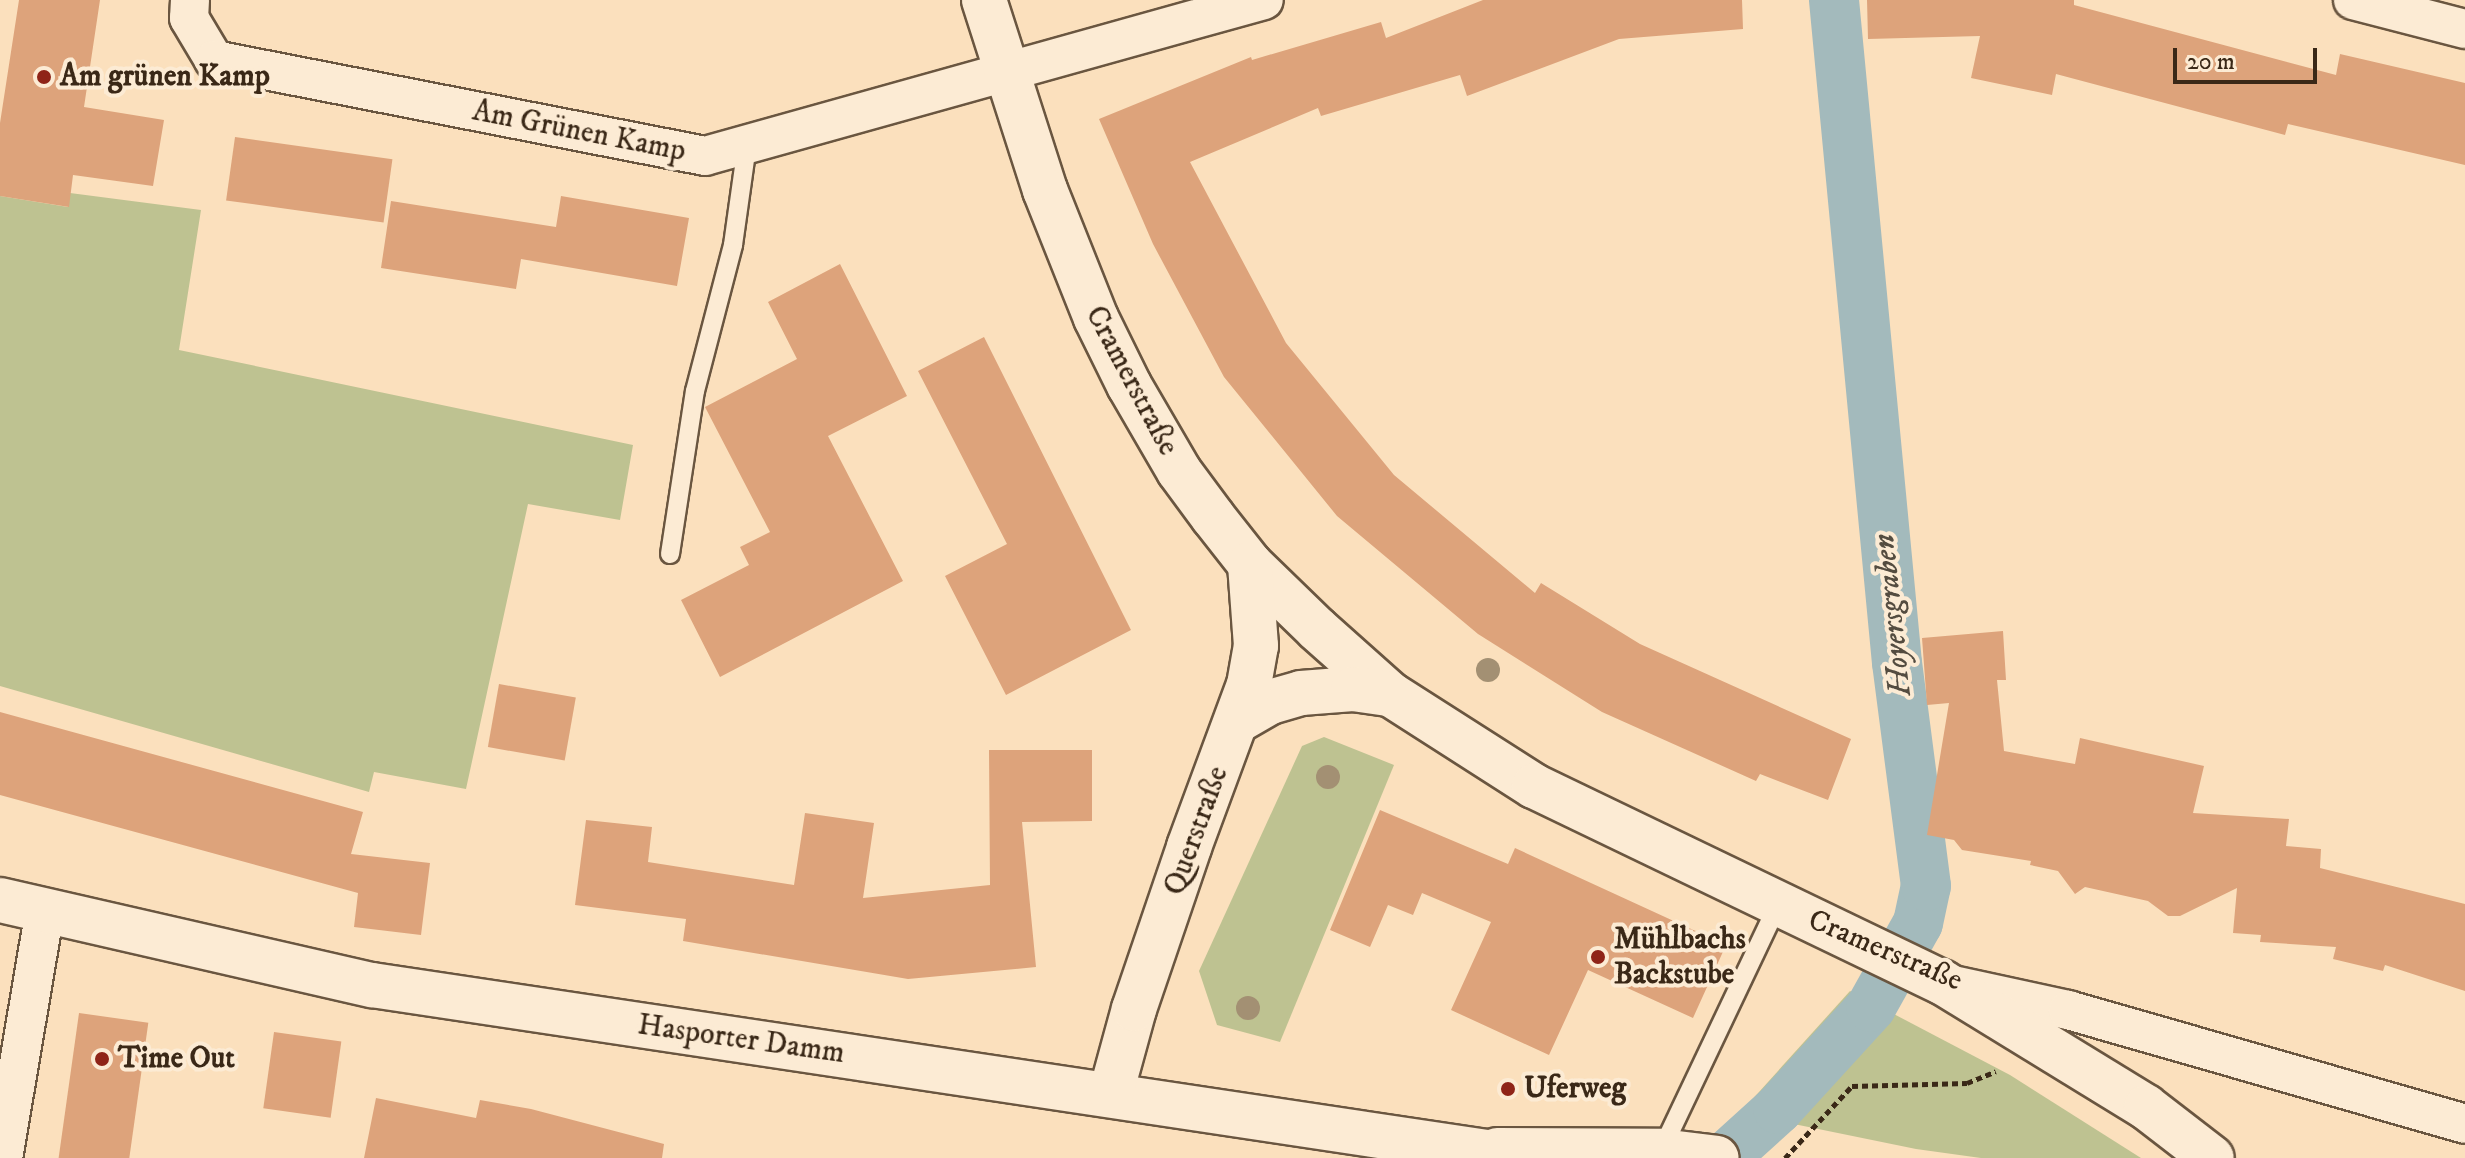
<!DOCTYPE html>
<html>
<head>
<meta charset="utf-8">
<style>
	body { margin:0 }
	#map { position:relative; width:2465px; height:1158px; overflow:hidden; background:#fbe0bd; font-family:"IM FELL DW Pica",serif }
	div>[style] { position:absolute }
	.green>* { inset:0; background:#bec291 }
	.canal>* { height:50px; margin:-25px; padding:0 25px; transform-origin:25px; border-radius:25px; background:#a3babc }
	.building>* { inset:0; background:#dda37b; transform-origin:0 0 }
	.path>* { height:5px; margin-top:-2.5px; transform-origin:0; background:repeating-linear-gradient(90deg,#3a2817 0 6px,transparent 0 10px) }
	.roads { filter:drop-shadow(2px 0 #6a5640) drop-shadow(-2px 0 #6a5640) drop-shadow(0 2px #6a5640) drop-shadow(0 -2px #6a5640) }
	.lane>* { height:18px; margin:-9px; padding:0 9px; transform-origin:9px; border-radius:9px; background:#fcebd4 }
	.street>* { height:38px; margin:-19px; padding:0 19px; transform-origin:19px; border-radius:19px; background:#fcebd4 }
	.secondary>* { height:44px; margin:-22px; padding:0 22px; transform-origin:22px; border-radius:22px; background:#fcebd4 }
	.trees>* { width:24px; height:24px; margin:-12px; border-radius:50%; background:#a39073 }
	.dots>* { width:22px; height:22px; translate:-50% -50%; box-sizing:border-box; border:4px solid #fcebd4; border-radius:50% }
	span { translate:-50% -50%; white-space:nowrap; text-align:center; line-height:1.15; -webkit-text-stroke:8px #fcebd4; paint-order:stroke }
	.poi-label { font-size:30px; color:#3a2817; font-weight:700 }
	.left { translate:0 -50%; text-align:left }
	.street-label { font-size:30px; color:#3a2817 }
	.water-label { font-size:32px; color:#544c40; font-style:italic }
	.scale { position:absolute; left:2173px; top:48px; width:144px; height:36px; box-sizing:border-box; border:4px solid #3a2817; border-top:0; padding-left:10px; font-size:24px; line-height:28px; white-space:nowrap; color:#3a2817; -webkit-text-stroke:6px #fcebd4; paint-order:stroke }
</style>
</head>
<body>
<div id="map">
	<div class="green">
		<i style="clip-path:polygon(70px 193px,201px 210px,179px 350px,633px 445px,620px 520px,528px 504px,466px 789px,374px 772px,369px 792px,0 686px,0 196px,68px 207px)"></i>
		<i style="clip-path:polygon(1324px 737px,1394px 765px,1280px 1042px,1217px 1025px,1199px 971px,1302px 746px)"></i>
		<i style="clip-path:polygon(1850px 991px,2010px 1075px,2141px 1158px,1981px 1158px,1916px 1149px,1740px 1113px)"></i>
	</div>
	<div class="canal">
		<i style="left:1724px;top:1158px;width:73px;rotate:-42.2deg"></i>
		<i style="left:1778px;top:1109px;width:138px;rotate:-47.6deg"></i>
		<i style="left:1871px;top:1007px;width:96px;rotate:-60.8deg"></i>
		<i style="left:1918px;top:923px;width:38px;rotate:-78deg"></i>
		<i style="left:1926px;top:886px;width:225px;rotate:-97.4deg"></i>
		<i style="left:1897px;top:663px;width:666px;rotate:-95.43deg"></i>
	</div>
	<div class="building">
		<i style="clip-path:polygon(19px 0,100px 0,84px 107px,164px 120px,153px 186px,73px 175px,69px 207px,0 196px,0 123px)"></i>
		<i style="clip-path:polygon(1483px 0,1742px 0,1743px 29px,1619px 39px,1467px 96px,1460px 75px,1321px 116px,1318px 108px,1190px 162px,1286px 343px,1394px 475px,1535px 593px,1541px 583px,1640px 644px,1851px 739px,1828px 800px,1760px 774px,1756px 781px,1602px 712px,1478px 634px,1337px 516px,1224px 377px,1153px 244px,1099px 119px,1251px 57px,1252px 60px,1381px 22px,1386px 38px)"></i>
		<i style="clip-path:polygon(1867px 0,2074px 0,2074px 5px,2336px 75px,2340px 54px,2465px 83px,2465px 165px,2288px 124px,2285px 135px,2056px 74px,2052px 95px,1971px 78px,1980px 36px,1868px 39px)"></i>
		<i style="left:235px;top:137px;width:159px;height:64px;rotate:8deg"></i>
		<i style="clip-path:polygon(561px 196px,689px 218px,677px 286px,521px 259px,516px 289px,381px 268px,391px 201px,556px 227px)"></i>
		<i style="clip-path:polygon(840px 264px,907px 396px,828px 436px,903px 581px,720px 677px,681px 600px,749px 565px,740px 547px,770px 532px,705px 407px,797px 359px,768px 302px)"></i>
		<i style="clip-path:polygon(984px 337px,1131px 630px,1006px 695px,945px 576px,1007px 544px,918px 371px)"></i>
		<i style="clip-path:polygon(2003px 631px,2006px 680px,1997px 680px,2004px 751px,2075px 764px,2080px 738px,2204px 766px,2193px 813px,2289px 819px,2286px 846px,2321px 849px,2320px 868px,2465px 904px,2465px 991px,2385px 965px,2383px 971px,2333px 959px,2336px 947px,2260px 942px,2261px 935px,2233px 933px,2237px 888px,2180px 916px,2168px 916px,2148px 901px,2085px 887px,2075px 894px,2058px 871px,2030px 865px,2031px 861px,1962px 850px,1954px 840px,1927px 835px,1949px 703px,1927px 705px,1922px 638px)"></i>
		<i style="left:499px;top:684px;width:78px;height:64px;rotate:10deg"></i>
		<i style="clip-path:polygon(0 712px,363px 812px,351px 854px,430px 863px,421px 935px,354px 927px,358px 893px,0 795px)"></i>
		<i style="clip-path:polygon(989px 750px,1092px 750px,1092px 821px,1022px 822px,1036px 967px,908px 979px,683px 941px,686px 919px,575px 905px,586px 820px,652px 827px,648px 862px,794px 885px,805px 813px,874px 823px,863px 898px,990px 885px)"></i>
		<i style="clip-path:polygon(1380px 810px,1508px 864px,1515px 848px,1726px 945px,1693px 1018px,1588px 970px,1549px 1055px,1451px 1010px,1491px 922px,1422px 893px,1413px 915px,1388px 905px,1370px 947px,1330px 930px)"></i>
		<i style="left:79px;top:1013px;width:70px;height:147px;rotate:8deg"></i>
		<i style="left:274px;top:1032px;width:68px;height:77px;rotate:8deg"></i>
		<i style="clip-path:polygon(376px 1098px,476px 1118px,480px 1100px,531px 1109px,664px 1144px,662px 1158px,364px 1158px)"></i>
	</div>
	<div class="path">
		<i style="left:1785px;top:1158px;width:98px;rotate:-47.1deg"></i>
		<i style="left:1852px;top:1086px;width:115px;rotate:-1.5deg"></i>
		<i style="left:1967px;top:1083px;width:31px;rotate:-22deg"></i>
	</div>
	<div class="roads">
		<div class="lane">
			<i style="left:670px;top:554px;width:165px;rotate:-81.3deg"></i>
			<i style="left:695px;top:391px;width:151px;rotate:-75.4deg"></i>
			<i style="left:733px;top:245px;width:101px;rotate:-82deg"></i>
			<i style="left:1661px;top:1151px;width:272px;rotate:-64.6deg"></i>
		</div>
		<div class="street">
			<i style="left:190px;top:0;width:18px;rotate:93deg"></i>
			<i style="left:189px;top:18px;width:49px;rotate:59.2deg"></i>
			<i style="left:214px;top:60px;width:500px;rotate:11.06deg"></i>
			<i style="left:705px;top:156px;width:580px;rotate:-15.59deg"></i>
			<i style="left:2353px;top:0;width:116px;rotate:14.5deg"></i>
			<i style="left:1958px;top:986px;width:113px;rotate:12.3deg"></i>
			<i style="left:2068px;top:1010px;width:413px;rotate:16deg"></i>
			<i style="left:3px;top:1158px;width:253px;rotate:-80.4deg"></i>
		</div>
		<div class="secondary">
			<i style="left:984px;top:0;width:200px;rotate:72.2deg"></i>
			<i style="left:1045px;top:190px;width:138px;rotate:68.3deg"></i>
			<i style="left:1096px;top:318px;width:75px;rotate:63.8deg"></i>
			<i style="left:1129px;top:385px;width:99px;rotate:59.8deg"></i>
			<i style="left:1179px;top:471px;width:57px;rotate:53.5deg"></i>
			<i style="left:1213px;top:517px;width:60px;rotate:51.8deg"></i>
			<i style="left:1250px;top:564px;width:93px;rotate:44.1deg"></i>
			<i style="left:1317px;top:629px;width:98px;rotate:41.7deg"></i>
			<i style="left:1390px;top:694px;width:171px;rotate:32.6deg"></i>
			<i style="left:1534px;top:786px;width:453px;rotate:25.7deg"></i>
			<i style="left:1942px;top:982px;width:239px;rotate:31.5deg"></i>
			<i style="left:2146px;top:1107px;width:83px;rotate:37.7deg"></i>
			<i style="left:1239px;top:720px;width:36px;rotate:-30deg"></i>
			<i style="left:1270px;top:702px;width:32px;rotate:-16deg"></i>
			<i style="left:1301px;top:693px;width:52px;rotate:-4.4deg"></i>
			<i style="left:1353px;top:689px;width:37px;rotate:8deg"></i>
			<i style="left:0;top:900px;width:382px;rotate:12.9deg"></i>
			<i style="left:372px;top:985px;width:1168px;rotate:8.52deg"></i>
			<i style="left:1111px;top:1093px;width:87px;rotate:-74.7deg"></i>
			<i style="left:1134px;top:1009px;width:171px;rotate:-71.2deg"></i>
			<i style="left:1189px;top:847px;width:173px;rotate:-69.7deg"></i>
			<i style="left:1249px;top:685px;width:40px;rotate:-80deg"></i>
			<i style="left:1256px;top:646px;width:82px;rotate:-94.2deg"></i>
			<i style="left:1497px;top:1150px;width:164px;rotate:0.3deg"></i>
			<i style="left:1661px;top:1151px;width:56px;rotate:7.1deg"></i>
		</div>
	</div>
	<div class="trees">
		<i style="left:1488px;top:670px"></i>
		<i style="left:1328px;top:777px"></i>
		<i style="left:1248px;top:1008px"></i>
	</div>
	<div class="dots">
		<i style="left:44px;top:77px;background:#8f2418"></i>
		<i style="left:1598px;top:957px;background:#8f2418"></i>
		<i style="left:102px;top:1059px;background:#8f2418"></i>
		<i style="left:1508px;top:1089px;background:#8f2418"></i>
	</div>
	<div class="poi-label">
		<span class="left" style="left:60px;top:77px">Am grünen Kamp</span>
		<span class="left" style="left:1614px;top:957px">Mühlbachs<br>Backstube</span>
		<span class="left" style="left:118px;top:1059px">Time Out</span>
		<span class="left" style="left:1524px;top:1089px">Uferweg</span>
	</div>
	<div class="street-label">
		<span style="left:579px;top:132px;rotate:11deg">Am Grünen Kamp</span>
		<span style="left:1131px;top:381px;rotate:62deg">Cramerstraße</span>
		<span style="left:1197px;top:831px;rotate:-70deg">Querstraße</span>
		<span style="left:1885px;top:951px;rotate:23deg">Cramerstraße</span>
		<span style="left:741px;top:1040px;rotate:8deg">Hasporter Damm</span>
	</div>
	<div class="water-label">
		<span style="left:1893px;top:615px;rotate:-96deg">Hoyersgraben</span>
	</div>
	<div class="scale">20 m</div>
</div>
</body>
</html>
